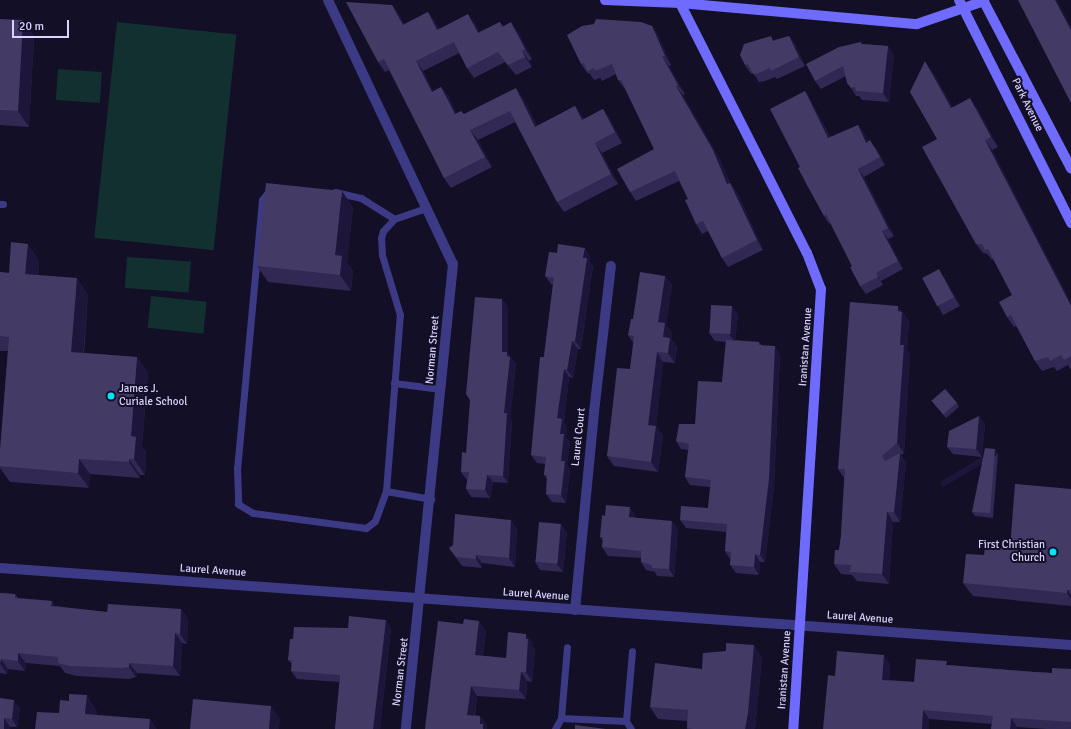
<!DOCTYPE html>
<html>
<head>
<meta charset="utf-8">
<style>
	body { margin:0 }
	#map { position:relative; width:1071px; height:729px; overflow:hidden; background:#130f26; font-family:Signika,sans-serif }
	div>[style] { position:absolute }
	.green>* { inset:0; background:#12302f; transform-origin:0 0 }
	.lane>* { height:7px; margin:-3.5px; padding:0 3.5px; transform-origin:3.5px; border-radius:3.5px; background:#3d3a85 }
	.street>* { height:10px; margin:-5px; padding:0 5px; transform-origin:5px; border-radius:5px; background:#3d3a85 }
	.secondary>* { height:10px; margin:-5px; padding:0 5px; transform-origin:5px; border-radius:5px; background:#6f6bff }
	.wall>* { inset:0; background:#312854 }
	.shaded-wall>* { inset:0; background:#1d163a; transform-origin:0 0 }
	.building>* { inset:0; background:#433a66; transform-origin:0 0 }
	.dots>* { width:11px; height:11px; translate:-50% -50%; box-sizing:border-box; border:2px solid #130f26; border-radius:50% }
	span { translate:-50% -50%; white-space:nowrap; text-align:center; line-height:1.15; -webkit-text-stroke:4px #130f26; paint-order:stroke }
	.street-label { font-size:11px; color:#d9d4ff }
	.poi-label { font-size:11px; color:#d9d4ff }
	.left { translate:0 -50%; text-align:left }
	.right { translate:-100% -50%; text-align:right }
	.scale { position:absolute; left:12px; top:20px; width:57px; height:18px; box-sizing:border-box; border:2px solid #d9d4ff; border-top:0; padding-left:5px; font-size:12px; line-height:14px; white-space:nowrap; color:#d9d4ff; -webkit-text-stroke:3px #130f26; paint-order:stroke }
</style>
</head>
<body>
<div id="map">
	<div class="green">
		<i style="left:117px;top:22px;width:120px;height:217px;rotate:6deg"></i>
		<i style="left:58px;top:69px;width:44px;height:31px;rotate:4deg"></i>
		<i style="left:127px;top:257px;width:64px;height:31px;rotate:4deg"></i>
		<i style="left:151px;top:296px;width:56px;height:32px;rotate:6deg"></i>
	</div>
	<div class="lane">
		<i style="left:273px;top:191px;width:5px;rotate:169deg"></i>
		<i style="left:268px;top:192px;width:10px;rotate:127deg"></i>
		<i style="left:262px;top:200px;width:269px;rotate:95.3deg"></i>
		<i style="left:237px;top:468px;width:36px;rotate:88deg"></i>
		<i style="left:238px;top:504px;width:17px;rotate:31deg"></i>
		<i style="left:253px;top:513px;width:114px;rotate:7.6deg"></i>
		<i style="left:366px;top:528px;width:11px;rotate:-38deg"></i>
		<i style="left:375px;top:521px;width:32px;rotate:-70deg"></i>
		<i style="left:386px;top:491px;width:177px;rotate:-85.5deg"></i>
		<i style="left:400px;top:315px;width:63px;rotate:-106.7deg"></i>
		<i style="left:382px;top:255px;width:17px;rotate:-93deg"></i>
		<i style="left:381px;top:238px;width:7px;rotate:-74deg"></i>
		<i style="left:383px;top:231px;width:16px;rotate:-47deg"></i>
		<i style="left:394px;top:219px;width:34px;rotate:-19deg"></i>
		<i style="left:335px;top:192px;width:27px;rotate:13deg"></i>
		<i style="left:361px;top:198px;width:39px;rotate:32deg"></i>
		<i style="left:0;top:204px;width:3px"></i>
		<i style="left:394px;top:383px;width:47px;rotate:7.3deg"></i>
		<i style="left:386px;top:491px;width:46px;rotate:10.1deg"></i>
		<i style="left:561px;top:718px;width:65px;rotate:2.6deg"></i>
		<i style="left:626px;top:721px;width:9px;rotate:58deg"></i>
		<i style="left:626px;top:721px;width:70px;rotate:-85.1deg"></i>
		<i style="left:555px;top:729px;width:13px;rotate:-61deg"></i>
		<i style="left:561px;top:718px;width:71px;rotate:-85.2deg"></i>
	</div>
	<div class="street">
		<i style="left:328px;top:0;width:292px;rotate:64.7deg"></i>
		<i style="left:453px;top:264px;width:467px;rotate:95.8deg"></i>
		<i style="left:0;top:568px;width:1074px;rotate:4.11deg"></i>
		<i style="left:575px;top:610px;width:199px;rotate:-84.5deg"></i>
		<i style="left:594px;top:412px;width:147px;rotate:-83.4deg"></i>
	</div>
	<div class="secondary">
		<i style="left:605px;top:0;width:75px;rotate:2.3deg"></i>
		<i style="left:680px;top:3px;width:238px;rotate:5.1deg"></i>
		<i style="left:917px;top:24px;width:71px;rotate:-18.9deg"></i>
		<i style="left:959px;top:0;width:250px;rotate:63.3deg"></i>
		<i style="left:983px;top:0;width:190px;rotate:62.4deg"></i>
		<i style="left:680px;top:3px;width:280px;rotate:63.1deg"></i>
		<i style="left:807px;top:253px;width:39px;rotate:69deg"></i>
		<i style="left:821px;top:289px;width:441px;rotate:93.6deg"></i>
	</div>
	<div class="wall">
		<i style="clip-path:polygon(392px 5px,399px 15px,404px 24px,428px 12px,435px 22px,439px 29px,475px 24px,479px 32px,500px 22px,503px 26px,518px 32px,532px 59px,529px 61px,532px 67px,516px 75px,505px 62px,474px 78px,467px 68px,459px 53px,423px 71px,433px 91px,441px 87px,449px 97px,456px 114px,464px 114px,523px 98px,537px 126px,575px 106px,584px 119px,603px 109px,610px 119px,622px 143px,602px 153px,618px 184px,564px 212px,557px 202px,515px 122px,478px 140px,492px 167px,451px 188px,444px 178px,389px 70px,385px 72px,378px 62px)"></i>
		<i style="clip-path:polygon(0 19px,34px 36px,29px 127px,0 125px)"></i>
		<i style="clip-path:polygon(652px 26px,658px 35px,671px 65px,669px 66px,685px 94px,683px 95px,720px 160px,730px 183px,737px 192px,763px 250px,728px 267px,722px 258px,708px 231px,702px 234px,696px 224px,688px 199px,679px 181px,636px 201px,630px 192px,654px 149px,625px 89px,618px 80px,616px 74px,602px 81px,600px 78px,594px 80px,589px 73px,588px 74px,581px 64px)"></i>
		<i style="clip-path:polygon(789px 36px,795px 44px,805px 66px,777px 79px,775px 77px,765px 81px,759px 82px,753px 73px,751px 74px,745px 65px,774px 40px)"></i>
		<i style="clip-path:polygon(861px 42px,862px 44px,888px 46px,894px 55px,889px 102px,862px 100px,859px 96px,856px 96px,851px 88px,846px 76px,821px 89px,815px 81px)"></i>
		<i style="clip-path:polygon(932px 71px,953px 108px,977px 108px,998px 147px,992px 150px,1071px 303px,1071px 370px,1068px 365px,1057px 371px,1054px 367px,1042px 371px,1035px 361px,1016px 326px,1014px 327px,1007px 317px,1012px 295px,993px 259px,992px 260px,987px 254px,983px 253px,976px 244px,937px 139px)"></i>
		<i style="clip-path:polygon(805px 91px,810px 99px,830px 137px,858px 125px,864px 133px,868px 142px,876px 148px,885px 165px,864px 177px,894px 236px,888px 239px,903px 269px,881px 281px,883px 285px,866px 294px,860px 286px,852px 266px,830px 223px,829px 224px,824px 216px,800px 167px)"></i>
		<i style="clip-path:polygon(353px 207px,347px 263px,353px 271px,351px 291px,268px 282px,257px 266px)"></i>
		<i style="clip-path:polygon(590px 256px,589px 261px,593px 266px,581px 349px,578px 349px,573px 378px,569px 377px,564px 422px,567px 427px,566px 437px,570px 442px,567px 464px,570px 469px,566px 503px,552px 502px,546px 494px,547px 479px,544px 475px,545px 464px,537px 463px,531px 455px,553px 285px,551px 284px,545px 276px)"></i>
		<i style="clip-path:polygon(39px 260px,38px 275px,88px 294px,84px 353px,137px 357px,148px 373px,142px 446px,146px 452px,145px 475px,140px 475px,140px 478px,90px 474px,89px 488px,10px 482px,0 468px,0 451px,8px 351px,0 351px,0 272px,9px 273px)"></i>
		<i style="clip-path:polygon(665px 276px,672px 285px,666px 325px,672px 333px,671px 339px,677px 347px,675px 363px,663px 362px,656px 426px,663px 436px,658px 472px,614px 466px,607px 456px,630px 369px,634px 344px,628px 335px,633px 319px)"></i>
		<i style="clip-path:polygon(944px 277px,960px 306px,943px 315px,938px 306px)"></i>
		<i style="clip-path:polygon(508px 306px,508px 353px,516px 364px,510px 418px,512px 421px,508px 483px,493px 482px,490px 498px,471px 497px,466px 489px,467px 479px,466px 479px,461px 472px)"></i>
		<i style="clip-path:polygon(732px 306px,738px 315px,735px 340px,759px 342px,762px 346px,780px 354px,774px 486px,765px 562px,760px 562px,759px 575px,736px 573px,730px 565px,731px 559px,730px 559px,725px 551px,726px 532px,686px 528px,680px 520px,708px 508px,710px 487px,690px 485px,685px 477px,688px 450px,681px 449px,676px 441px,695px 424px,722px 382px,726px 342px,715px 341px,709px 333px)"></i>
		<i style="clip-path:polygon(898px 306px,909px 321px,907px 350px,910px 354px,904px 453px,901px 455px,906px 463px,900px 522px,893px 522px,889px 584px,857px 581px,852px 575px,841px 574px,834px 564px,839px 550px,841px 536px,844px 478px,838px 469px)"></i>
		<i style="clip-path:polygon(931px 400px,957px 403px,959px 407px,946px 418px)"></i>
		<i style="clip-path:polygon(979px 416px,985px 424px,982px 457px,953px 454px,947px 447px)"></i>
		<i style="clip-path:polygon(995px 449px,998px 454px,993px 518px,975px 516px,972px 512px)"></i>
		<i style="clip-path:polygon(1071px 489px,1071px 606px,973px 596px,963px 583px,984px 555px,1010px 548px)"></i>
		<i style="clip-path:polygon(635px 515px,635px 518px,678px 529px,674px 577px,657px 576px,655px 572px,646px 570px,641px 562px,641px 558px,608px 556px,602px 547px,603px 541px,600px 537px,605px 516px)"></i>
		<i style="clip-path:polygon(517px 528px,515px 567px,482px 563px,482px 568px,462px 566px,449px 548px)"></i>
		<i style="clip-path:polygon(567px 532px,563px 572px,540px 570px,535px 562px)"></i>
		<i style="clip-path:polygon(0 593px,15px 594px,18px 598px,52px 601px,55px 606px,107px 612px,181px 609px,188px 619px,187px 644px,182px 643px,180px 676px,137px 673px,136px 677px,129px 679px,77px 676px,65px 673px,60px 666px,26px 663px,25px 671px,8px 669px,7px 674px,0 673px)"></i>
		<i style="clip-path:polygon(348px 628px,391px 628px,380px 729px,335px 729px,340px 682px,297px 679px,291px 671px,292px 664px,288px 660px,293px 639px)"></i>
		<i style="clip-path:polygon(486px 631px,483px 656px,506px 658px,533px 643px,532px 645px,535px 649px,532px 682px,527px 681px,526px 699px,477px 696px,475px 715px,480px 716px,487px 725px,487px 728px,425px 729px)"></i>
		<i style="clip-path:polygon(762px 657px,755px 729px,687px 729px,687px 721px,658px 719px,650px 707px,702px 669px)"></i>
		<i style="clip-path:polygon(890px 664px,889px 680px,914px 682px,949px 665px,1034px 672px,1052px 673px,1071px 669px,1071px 729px,1047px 729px,1017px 727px,1017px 729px,991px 729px,992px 724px,929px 719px,835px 676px)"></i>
		<i style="clip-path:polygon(0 698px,20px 708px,17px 727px,10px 727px,0 729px)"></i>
	</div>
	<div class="shaded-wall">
		<i style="clip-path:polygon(1055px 0,1057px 0,1071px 26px,1071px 30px)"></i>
		<i style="clip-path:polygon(392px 5px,399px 15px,410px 35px,403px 25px)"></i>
		<i style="clip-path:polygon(428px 12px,435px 22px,444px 40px,437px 30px)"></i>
		<i style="clip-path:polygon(468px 14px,475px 24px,485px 43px,478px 33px)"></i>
		<i style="clip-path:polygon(23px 20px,34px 36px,29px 127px,18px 111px)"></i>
		<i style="clip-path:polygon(511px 22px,518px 32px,532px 59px,525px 49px)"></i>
		<i style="clip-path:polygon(652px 26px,658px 35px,671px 65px,665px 56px)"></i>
		<i style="clip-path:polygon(789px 36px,795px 44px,805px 66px,799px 57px)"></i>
		<i style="clip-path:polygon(888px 46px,894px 55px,889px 102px,883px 93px)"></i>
		<i style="clip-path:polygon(522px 51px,529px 61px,532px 67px,525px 57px)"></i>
		<i style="clip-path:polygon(662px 56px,669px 66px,685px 94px,678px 85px)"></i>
		<i style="clip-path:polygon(416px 61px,423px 71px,439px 102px,432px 92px)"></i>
		<i style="clip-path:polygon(925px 61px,932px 71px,958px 118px,951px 108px)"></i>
		<i style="clip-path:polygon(676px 86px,683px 95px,720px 160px,734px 193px,727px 184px)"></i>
		<i style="clip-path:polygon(441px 87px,449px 97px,462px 124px,455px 114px)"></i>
		<i style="clip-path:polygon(516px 88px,523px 98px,542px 137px,535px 127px)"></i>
		<i style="clip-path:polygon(805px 91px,810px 99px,834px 146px,828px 138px)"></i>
		<i style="clip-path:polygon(970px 98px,977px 108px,998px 147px,991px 137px)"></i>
		<i style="clip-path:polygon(575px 106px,582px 116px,589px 130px,582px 120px)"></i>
		<i style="clip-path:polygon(603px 109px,610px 119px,622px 143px,615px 132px)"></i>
		<i style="clip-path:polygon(858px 125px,864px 133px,872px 151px,866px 143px)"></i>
		<i style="clip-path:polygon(470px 130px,478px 140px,492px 167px,485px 157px)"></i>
		<i style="clip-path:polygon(870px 140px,876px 148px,885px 165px,880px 157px)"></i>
		<i style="clip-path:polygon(985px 140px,992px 150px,1071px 303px,1071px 306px)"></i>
		<i style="clip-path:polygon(595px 143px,602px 153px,618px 184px,611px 174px)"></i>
		<i style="clip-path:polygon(858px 169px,864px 177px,894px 236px,888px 228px)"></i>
		<i style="clip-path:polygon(730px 183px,737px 192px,763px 250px,757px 240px)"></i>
		<i style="clip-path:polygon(342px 191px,353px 207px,347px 263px,353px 271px,351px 291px,340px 275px,335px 255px)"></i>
		<i style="clip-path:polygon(882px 231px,888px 239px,903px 269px,898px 261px)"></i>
		<i style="clip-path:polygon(28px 244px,39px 260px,36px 290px,25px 274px)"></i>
		<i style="clip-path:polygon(585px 248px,590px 256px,589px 261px,593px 266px,581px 349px,575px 341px)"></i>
		<i style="clip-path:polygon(939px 269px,944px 277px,960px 306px,954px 297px)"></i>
		<i style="clip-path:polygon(876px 273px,881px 281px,883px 285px,878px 277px)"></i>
		<i style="clip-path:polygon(665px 276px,672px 285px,666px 325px,672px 333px,671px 339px,677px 347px,675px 363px,668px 353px,663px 337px,658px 322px)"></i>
		<i style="clip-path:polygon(77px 278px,88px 294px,82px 368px,71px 352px)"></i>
		<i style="clip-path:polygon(502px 299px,508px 306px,508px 353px,516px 364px,510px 418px,512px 421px,508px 483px,503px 476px,504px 413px,502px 352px)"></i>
		<i style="clip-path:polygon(732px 306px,738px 315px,735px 343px,729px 334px)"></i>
		<i style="clip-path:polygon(898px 306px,909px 321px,907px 350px,910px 354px,904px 453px,897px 443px,900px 345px,898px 311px)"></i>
		<i style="clip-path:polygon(572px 341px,578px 349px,573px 378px,567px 370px)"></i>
		<i style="clip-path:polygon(775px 346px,780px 354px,774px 486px,765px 562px,760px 555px)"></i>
		<i style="clip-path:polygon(657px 352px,663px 362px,656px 430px,656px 426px,663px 436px,658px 472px,651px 462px,648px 425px)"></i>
		<i style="clip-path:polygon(137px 357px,148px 373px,142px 446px,146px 452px,145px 475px,134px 459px,131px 436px)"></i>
		<i style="clip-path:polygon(564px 369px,569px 377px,564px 422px,567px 427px,566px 437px,570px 442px,567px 464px,570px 469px,566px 503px,561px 495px,561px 461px,560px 434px,557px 418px)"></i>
		<i style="clip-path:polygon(979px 416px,985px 424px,982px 457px,976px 449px)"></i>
		<i style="left:995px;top:449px;width:6px;height:64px;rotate:59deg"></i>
		<i style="clip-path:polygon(900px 453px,906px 463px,900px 522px,894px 512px)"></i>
		<i style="clip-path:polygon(79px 459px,90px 474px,89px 488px,78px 473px)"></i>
		<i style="clip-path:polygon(129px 459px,140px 475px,140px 478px,129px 462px)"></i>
		<i style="clip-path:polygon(487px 475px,493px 482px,490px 498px,485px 490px)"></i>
		<i style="clip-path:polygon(630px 507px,635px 515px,634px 526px,629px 517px)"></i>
		<i style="clip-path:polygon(887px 512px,893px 522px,889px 584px,882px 574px)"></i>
		<i style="clip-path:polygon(511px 520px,517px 528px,515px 567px,509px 558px)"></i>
		<i style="clip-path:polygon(672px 521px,678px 529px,674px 577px,669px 569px)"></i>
		<i style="clip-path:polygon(561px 524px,567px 532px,563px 572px,557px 564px)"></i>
		<i style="clip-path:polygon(755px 554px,760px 562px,759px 575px,754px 567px)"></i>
		<i style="clip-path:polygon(476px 555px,482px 563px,482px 568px,476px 559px)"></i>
		<i style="clip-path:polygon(1067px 590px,1071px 595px,1071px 599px,1067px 593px)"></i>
		<i style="clip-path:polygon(52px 601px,59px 611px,51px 606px)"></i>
		<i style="clip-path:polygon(181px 609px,188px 619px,187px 644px,180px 634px)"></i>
		<i style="clip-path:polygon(386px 620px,391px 628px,380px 729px,373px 729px)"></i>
		<i style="clip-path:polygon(479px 621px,486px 631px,482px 664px,475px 655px)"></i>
		<i style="clip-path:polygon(175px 633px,182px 643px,180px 676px,173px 666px)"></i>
		<i style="clip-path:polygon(526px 634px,533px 643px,532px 645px,535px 649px,532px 682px,526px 672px)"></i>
		<i style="clip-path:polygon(754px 645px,762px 657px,755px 729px,745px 729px)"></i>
		<i style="clip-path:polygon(18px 653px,26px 663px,25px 671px,18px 661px)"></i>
		<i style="clip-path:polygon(884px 655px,890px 664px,889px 689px,882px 680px)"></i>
		<i style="clip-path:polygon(1px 659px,8px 669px,7px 674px,0 664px)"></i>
		<i style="clip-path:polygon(129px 663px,137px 673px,136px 677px,129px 667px)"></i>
		<i style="clip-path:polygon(521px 672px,527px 681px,526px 699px,519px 690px)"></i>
		<i style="clip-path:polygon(471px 686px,477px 696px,473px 724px,467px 715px)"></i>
		<i style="clip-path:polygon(87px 695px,97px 711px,96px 729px,85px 714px)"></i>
		<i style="clip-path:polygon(14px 700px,20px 708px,17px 727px,12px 719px)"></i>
		<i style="clip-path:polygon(271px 706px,280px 718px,279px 729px,269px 729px)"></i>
		<i style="clip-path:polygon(923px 710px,929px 719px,929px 729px,922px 729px)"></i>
		<i style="clip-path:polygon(480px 716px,487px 725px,487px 729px,483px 729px,480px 724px)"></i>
		<i style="clip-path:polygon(4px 718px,10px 727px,10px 729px,4px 729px)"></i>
		<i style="clip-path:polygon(1011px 718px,1017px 727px,1017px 729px,1010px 729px)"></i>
		<i style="clip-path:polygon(150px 719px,157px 729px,149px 729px)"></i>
	</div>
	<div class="building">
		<i style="clip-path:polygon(1018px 0,1055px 0,1071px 30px,1071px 103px)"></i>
		<i style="clip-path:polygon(346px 2px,392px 5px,403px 25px,428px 12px,437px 30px,468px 14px,478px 33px,500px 22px,502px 27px,511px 22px,525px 49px,522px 51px,525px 57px,508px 65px,498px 52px,467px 68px,454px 42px,416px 61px,432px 92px,441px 87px,455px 114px,461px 111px,464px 114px,516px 88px,535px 127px,575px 106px,582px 120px,603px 109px,615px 132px,595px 143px,611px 174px,557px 202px,510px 111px,470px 130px,485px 157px,444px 178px,384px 59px,378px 62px)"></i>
		<i style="clip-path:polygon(0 19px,23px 20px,18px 111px,0 110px)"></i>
		<i style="clip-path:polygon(596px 19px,641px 22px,652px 26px,665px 56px,662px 56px,678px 85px,676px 86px,713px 150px,727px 184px,730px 183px,757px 240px,722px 258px,703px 221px,696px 224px,685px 200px,688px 199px,675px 171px,630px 192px,617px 169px,654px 149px,621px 80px,618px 80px,612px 64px,595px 71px,594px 68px,587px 71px,584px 63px,581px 64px,567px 35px,582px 26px,594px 24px)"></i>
		<i style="clip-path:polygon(771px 36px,773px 41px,789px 36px,799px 57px,771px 71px,770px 68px,759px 73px,753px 74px,748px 64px,745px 65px,740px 55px,744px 44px)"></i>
		<i style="clip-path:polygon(861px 42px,861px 44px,888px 46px,883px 93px,856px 91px,855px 87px,851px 88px,847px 83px,843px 66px,815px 81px,806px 64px,839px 47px)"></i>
		<i style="clip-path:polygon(925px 61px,951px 108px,970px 98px,991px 137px,985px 140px,1071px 306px,1071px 356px,1064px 360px,1061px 355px,1050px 361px,1048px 357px,1035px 361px,1011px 315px,1007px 317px,999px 302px,1012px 295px,988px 249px,985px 250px,982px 244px,976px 244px,922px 147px,937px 139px,910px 92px)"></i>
		<i style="clip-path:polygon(805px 91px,828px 138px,858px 125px,866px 143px,870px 140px,880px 157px,858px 169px,888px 228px,882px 231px,898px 261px,876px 273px,878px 277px,860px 286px,850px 267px,852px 266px,826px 214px,824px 216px,808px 187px,798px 168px,800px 167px,770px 109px)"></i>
		<i style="clip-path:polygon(266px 183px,342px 191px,335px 255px,342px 256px,340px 275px,257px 266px)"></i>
		<i style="clip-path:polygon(11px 242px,28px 244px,25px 274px,77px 278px,71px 352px,137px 357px,131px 436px,136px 437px,134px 459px,129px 459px,129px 462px,79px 459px,78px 473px,0 466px,0 451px,9px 337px,0 336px,0 272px,9px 273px)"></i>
		<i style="clip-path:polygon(558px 244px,585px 248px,583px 258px,587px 258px,575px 341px,572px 341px,567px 370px,564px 369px,557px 418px,562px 419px,560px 434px,564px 434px,561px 461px,565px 461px,561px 495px,546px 494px,547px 475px,544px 475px,546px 457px,531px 455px,540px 357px,544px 357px,553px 284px,554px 278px,545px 276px,549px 252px,557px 253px)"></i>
		<i style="left:939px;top:269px;width:32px;height:19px;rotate:62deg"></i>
		<i style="clip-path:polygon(640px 272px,665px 276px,658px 322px,665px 323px,663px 337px,670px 338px,668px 353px,657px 352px,648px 425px,656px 426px,651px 462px,607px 456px,617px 368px,630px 369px,634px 336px,628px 335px,631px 319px,633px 319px)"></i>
		<i style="clip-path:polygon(475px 297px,502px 299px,502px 352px,507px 352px,507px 356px,510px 357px,504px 413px,507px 413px,503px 476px,487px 475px,485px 490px,466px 489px,469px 472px,461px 472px,462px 452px,466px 453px,470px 400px,466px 394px)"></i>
		<i style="clip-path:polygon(850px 302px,898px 306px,898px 311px,902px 312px,900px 345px,904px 345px,897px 443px,882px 456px,885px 461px,900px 453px,894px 512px,887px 512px,882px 574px,850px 572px,851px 565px,834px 564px,835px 550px,839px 550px,841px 536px,845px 469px,838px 469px)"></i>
		<i style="left:711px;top:305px;width:21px;height:28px;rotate:3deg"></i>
		<i style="clip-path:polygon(726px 340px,759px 342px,759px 345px,775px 346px,769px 479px,760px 555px,755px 554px,754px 567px,730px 565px,731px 552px,725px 551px,727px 524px,680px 520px,681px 506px,708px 508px,711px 480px,685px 477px,689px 444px,676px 441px,679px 424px,695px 424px,698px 381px,722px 382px)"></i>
		<i style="left:945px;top:389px;width:18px;height:18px;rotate:49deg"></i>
		<i style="clip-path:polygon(979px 416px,976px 449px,947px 447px,949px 431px)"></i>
		<i style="clip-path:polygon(985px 448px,995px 449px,990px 513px,972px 512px)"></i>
		<i style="clip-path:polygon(1015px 484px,1071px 489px,1071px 590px,1067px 590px,1067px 593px,963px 583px,966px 554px,984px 555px,985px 547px,1010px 548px)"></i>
		<i style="clip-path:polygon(606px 505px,630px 507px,629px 517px,672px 521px,669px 569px,652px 568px,652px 565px,641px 562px,641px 551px,602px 547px,603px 537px,600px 537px,602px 515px,605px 516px)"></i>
		<i style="clip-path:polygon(455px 514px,511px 520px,509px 558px,476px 555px,476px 559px,456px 557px,449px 548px,453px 545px)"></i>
		<i style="left:539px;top:522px;width:22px;height:40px;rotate:5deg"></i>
		<i style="clip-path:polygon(0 593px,15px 594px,15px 598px,52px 601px,51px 606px,107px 612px,108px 604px,181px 609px,180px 634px,175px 633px,173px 666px,129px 663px,129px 667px,122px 668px,70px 666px,58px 663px,58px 657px,18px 653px,18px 661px,1px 659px,0 664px)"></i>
		<i style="clip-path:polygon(349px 616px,386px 620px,373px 729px,335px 729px,340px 675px,291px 671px,292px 660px,288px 660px,290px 639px,293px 639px,294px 627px,348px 628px)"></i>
		<i style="clip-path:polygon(464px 619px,479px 621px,475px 655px,506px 658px,508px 632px,526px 634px,526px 639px,528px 639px,526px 672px,521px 672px,519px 690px,471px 686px,467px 715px,480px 716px,480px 724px,483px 724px,483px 729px,425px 729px,427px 711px,438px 621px,463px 624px)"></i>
		<i style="clip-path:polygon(726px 643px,754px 645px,748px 713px,745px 729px,693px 729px,687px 728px,688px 710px,650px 707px,655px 663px,702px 669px,703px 653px,726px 651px)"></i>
		<i style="clip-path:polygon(837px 651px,884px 655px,882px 680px,914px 682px,916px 659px,947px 661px,946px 665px,1034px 672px,1052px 673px,1052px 668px,1071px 669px,1071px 722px,1011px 718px,1010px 729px,991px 729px,993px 716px,923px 710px,922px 729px,823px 729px,828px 675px,835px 676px)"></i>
		<i style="clip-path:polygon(69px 694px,87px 695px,85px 714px,150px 719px,149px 729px,35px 729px,37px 712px,59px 713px,60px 700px,69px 701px)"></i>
		<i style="clip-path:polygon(0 698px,14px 700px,12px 719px,4px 718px,4px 729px,0 729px)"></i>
		<i style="clip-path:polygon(193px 699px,271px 706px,269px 729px,190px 729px)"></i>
		<i style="clip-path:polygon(575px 725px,606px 729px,575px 729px)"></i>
	</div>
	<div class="dots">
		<i style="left:111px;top:396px;background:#00e5ff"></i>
		<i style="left:1053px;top:552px;background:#00e5ff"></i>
	</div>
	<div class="street-label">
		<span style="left:1027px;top:105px;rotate:64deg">Park Avenue</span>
		<span style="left:806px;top:347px;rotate:-86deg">Iranistan Avenue</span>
		<span style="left:433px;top:350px;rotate:-85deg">Norman Street</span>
		<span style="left:579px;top:437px;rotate:-84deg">Laurel Court</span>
		<span style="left:213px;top:571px;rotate:4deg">Laurel Avenue</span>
		<span style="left:536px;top:595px;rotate:4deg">Laurel Avenue</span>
		<span style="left:860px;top:618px;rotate:4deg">Laurel Avenue</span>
		<span style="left:785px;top:670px;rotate:-86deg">Iranistan Avenue</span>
		<span style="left:401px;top:672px;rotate:-83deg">Norman Street</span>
	</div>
	<div class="poi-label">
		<span class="left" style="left:119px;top:396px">James J.<br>Curiale School</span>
		<span class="right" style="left:1045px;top:552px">First Christian<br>Church</span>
	</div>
	<div class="scale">20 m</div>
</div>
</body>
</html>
